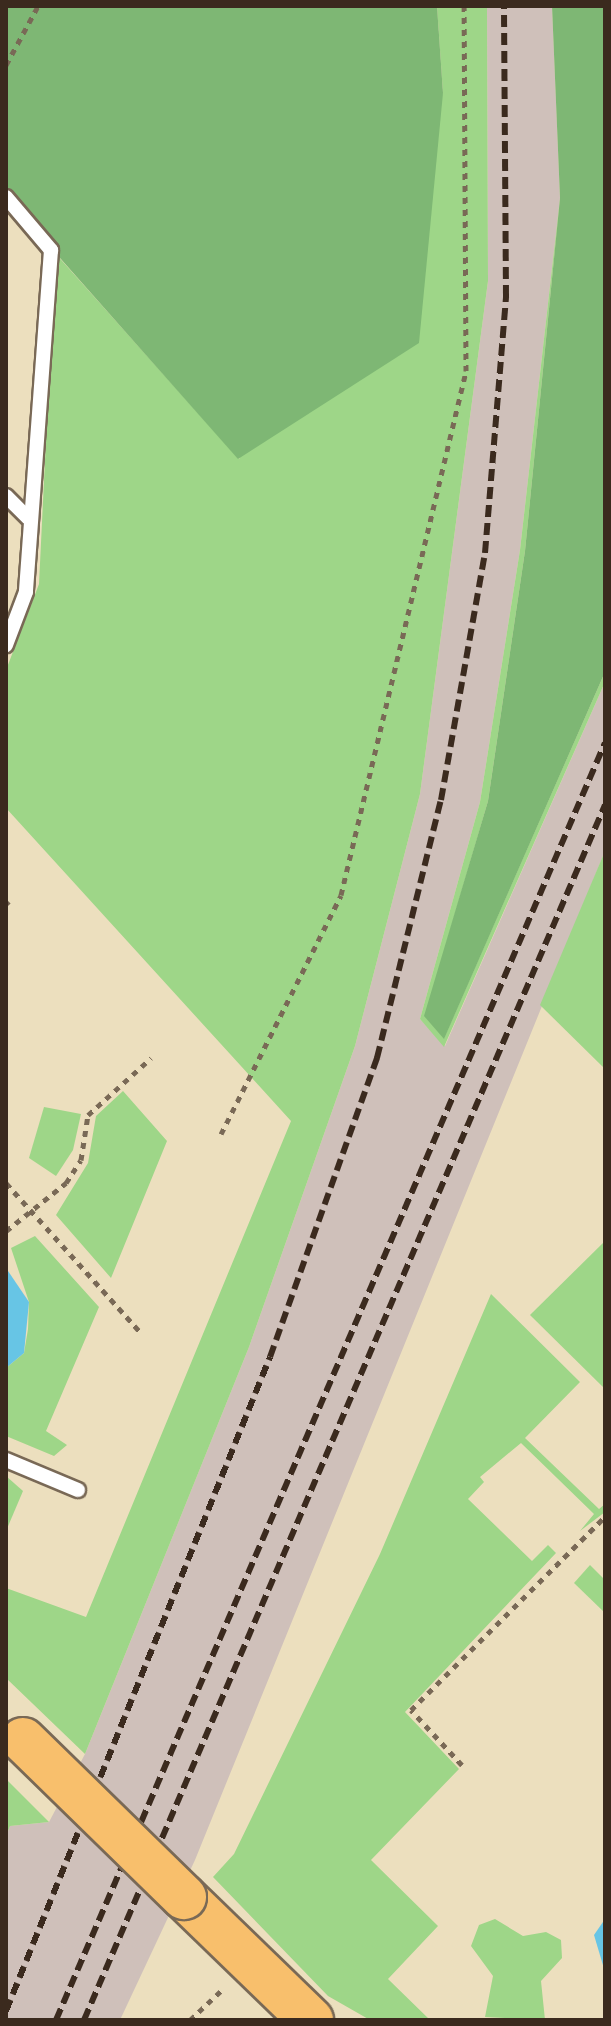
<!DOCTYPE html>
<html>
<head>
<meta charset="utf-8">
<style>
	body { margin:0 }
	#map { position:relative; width:611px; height:2026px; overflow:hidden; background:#ecdfbe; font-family:Itim,sans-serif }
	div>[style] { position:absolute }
	.industrial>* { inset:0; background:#cfc0ba }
	.green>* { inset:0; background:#9ed688 }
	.forest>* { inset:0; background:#7eb774 }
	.water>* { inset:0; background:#67c5e5 }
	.path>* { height:5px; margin-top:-2.5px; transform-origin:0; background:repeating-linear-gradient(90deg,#796956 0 6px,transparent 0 12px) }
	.roads { filter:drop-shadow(2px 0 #796956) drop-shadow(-2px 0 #796956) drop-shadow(0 2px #796956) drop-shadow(0 -2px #796956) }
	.service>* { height:14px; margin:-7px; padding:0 7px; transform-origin:7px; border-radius:7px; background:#fff }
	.primary>* { height:44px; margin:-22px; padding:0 22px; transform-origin:22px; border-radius:22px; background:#f8bf6c }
	.rail>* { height:6px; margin-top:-3px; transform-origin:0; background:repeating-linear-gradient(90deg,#3b2a1e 0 12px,transparent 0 18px) }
	.bridges { filter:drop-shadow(2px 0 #796956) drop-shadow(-2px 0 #796956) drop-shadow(0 2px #796956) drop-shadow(0 -2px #796956) }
	.primary-bridge>* { height:44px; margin:-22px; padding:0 22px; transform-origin:22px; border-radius:22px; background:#f8bf6c }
	span { translate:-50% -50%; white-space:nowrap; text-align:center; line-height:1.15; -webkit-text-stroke:6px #f7f3e8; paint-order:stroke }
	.frame { position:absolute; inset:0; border:8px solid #3b2a1e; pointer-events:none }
</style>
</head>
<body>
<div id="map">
	<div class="industrial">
		<i style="clip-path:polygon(487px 6px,552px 6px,560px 198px,520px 550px,480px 802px,420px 1019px,445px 1046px,605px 682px,605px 851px,195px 1860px,120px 2020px,6px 2020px,6px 1836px,10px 1826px,49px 1822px,85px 1754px,249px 1347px,355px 1046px,420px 794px,488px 281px)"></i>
	</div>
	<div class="green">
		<i style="clip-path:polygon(437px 6px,487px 6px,488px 281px,420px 794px,355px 1046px,249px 1347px,85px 1754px,6px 1678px,6px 1588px,86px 1617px,291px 1121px,6px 808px,6px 670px,39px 584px,55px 253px,239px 459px,443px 93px)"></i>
		<i style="clip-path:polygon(560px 198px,525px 551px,488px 801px,425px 1016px,444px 1038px,605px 672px,605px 682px,444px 1047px,420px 1019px,480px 802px,520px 550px)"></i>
		<i style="clip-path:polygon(605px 851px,605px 1069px,540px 1005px)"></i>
		<i style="clip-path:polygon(123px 1091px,167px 1141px,111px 1278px,56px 1215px,88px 1163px,96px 1116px)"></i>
		<i style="clip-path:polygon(44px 1107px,81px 1114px,73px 1150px,56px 1176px,29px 1158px)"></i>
		<i style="clip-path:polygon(35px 1236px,99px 1307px,46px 1431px,67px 1445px,54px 1456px,6px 1436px,6px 1368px,24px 1353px,28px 1329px,29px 1302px,11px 1248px)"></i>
		<i style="clip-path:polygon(605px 1241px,605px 1389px,530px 1315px)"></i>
		<i style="clip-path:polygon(491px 1294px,580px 1382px,525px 1438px,599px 1509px,605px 1504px,605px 1512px,580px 1531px,594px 1514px,521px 1443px,480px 1477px,484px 1482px,468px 1499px,532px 1561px,548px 1545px,556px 1553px,405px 1712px,459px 1769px,371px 1860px,438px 1926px,388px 1979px,430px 2020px,370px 2020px,328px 1996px,213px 1877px,234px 1854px,380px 1554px)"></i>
		<i style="clip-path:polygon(6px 1476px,23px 1491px,6px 1531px)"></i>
		<i style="clip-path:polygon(590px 1565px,605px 1580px,605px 1613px,574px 1583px)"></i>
		<i style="clip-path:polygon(6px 1779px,49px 1822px,10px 1826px,6px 1836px)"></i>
		<i style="clip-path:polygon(495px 1919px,523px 1936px,546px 1932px,561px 1940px,562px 1958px,541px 1981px,545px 2020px,485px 2017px,493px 1976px,471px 1946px,479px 1925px)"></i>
	</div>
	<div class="forest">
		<i style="clip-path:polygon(6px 6px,437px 6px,443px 93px,419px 343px,238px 459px,6px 197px)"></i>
		<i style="clip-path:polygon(552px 6px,605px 6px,605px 672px,444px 1039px,424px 1016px,488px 801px,525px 551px,560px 198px)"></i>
	</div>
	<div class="water">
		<i style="clip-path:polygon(6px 1268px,29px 1302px,24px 1353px,6px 1368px)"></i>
		<i style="clip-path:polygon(605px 1919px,605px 1972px,594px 1935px)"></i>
	</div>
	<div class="path">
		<i style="left:6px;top:65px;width:67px;rotate:-61.5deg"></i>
		<i style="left:6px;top:904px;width:4px;rotate:-45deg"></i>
		<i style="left:221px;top:1134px;width:267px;rotate:-63.3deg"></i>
		<i style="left:341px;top:895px;width:539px;rotate:-76.58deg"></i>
		<i style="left:466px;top:371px;width:365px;rotate:-90.3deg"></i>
		<i style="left:6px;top:1183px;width:203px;rotate:48deg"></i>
		<i style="left:6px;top:1231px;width:77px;rotate:-38.7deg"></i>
		<i style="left:66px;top:1183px;width:27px;rotate:-57deg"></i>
		<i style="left:81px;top:1160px;width:46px;rotate:-81.2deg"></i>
		<i style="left:88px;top:1115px;width:85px;rotate:-42.1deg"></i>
		<i style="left:462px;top:1765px;width:75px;rotate:-132.8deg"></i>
		<i style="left:411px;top:1710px;width:274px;rotate:-44.9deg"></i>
		<i style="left:190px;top:2020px;width:47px;rotate:-43.3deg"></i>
	</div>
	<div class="roads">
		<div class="service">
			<i style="left:6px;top:197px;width:70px;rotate:49.7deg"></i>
			<i style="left:51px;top:250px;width:343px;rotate:94.2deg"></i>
			<i style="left:26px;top:592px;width:57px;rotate:110.7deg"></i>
			<i style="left:6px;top:496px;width:31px;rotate:45deg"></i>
			<i style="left:6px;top:1460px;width:78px;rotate:22.6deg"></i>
		</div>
		<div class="primary">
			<i style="left:184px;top:1897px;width:177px;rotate:44.1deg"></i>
		</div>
	</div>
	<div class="rail">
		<i style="left:6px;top:2011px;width:705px;rotate:-68.02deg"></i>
		<i style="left:270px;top:1357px;width:318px;rotate:-70.3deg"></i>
		<i style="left:377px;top:1058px;width:266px;rotate:-76.1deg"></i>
		<i style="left:441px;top:800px;width:251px;rotate:-79.9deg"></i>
		<i style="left:485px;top:553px;width:257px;rotate:-85.3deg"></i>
		<i style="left:506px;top:297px;width:291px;rotate:-90.4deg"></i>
		<i style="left:56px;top:2020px;width:1390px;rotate:-66.74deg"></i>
		<i style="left:84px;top:2020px;width:1322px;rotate:-66.79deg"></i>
	</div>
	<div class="bridges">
		<div class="primary-bridge">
			<i style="left:23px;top:1740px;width:225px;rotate:44.3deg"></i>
		</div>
	</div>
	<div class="frame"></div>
</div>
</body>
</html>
